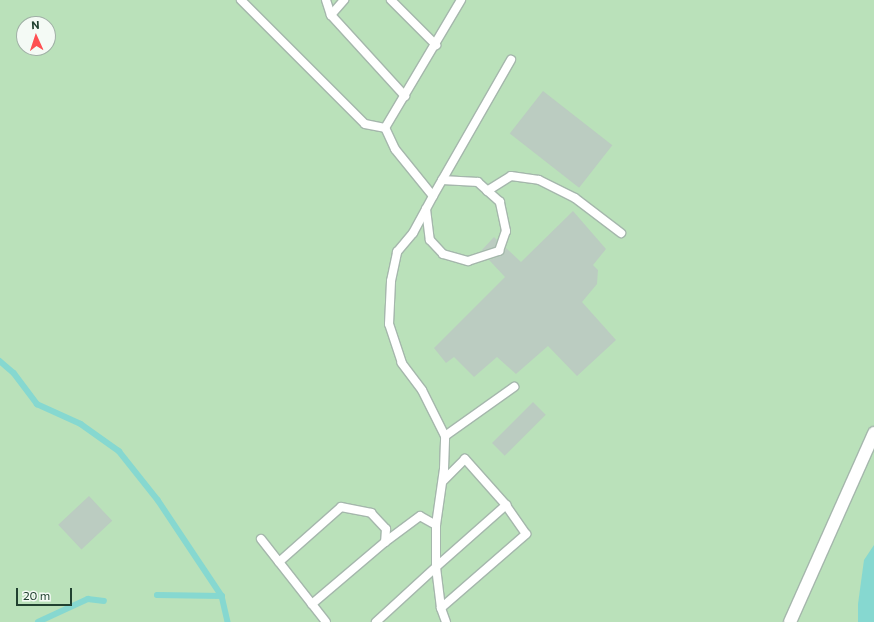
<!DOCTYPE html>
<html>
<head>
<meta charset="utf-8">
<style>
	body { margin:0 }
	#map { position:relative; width:874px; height:622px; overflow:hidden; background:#e3eee6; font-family:Commissioner,sans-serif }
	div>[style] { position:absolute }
	.green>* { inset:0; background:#bae1ba }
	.water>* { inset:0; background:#86d8d0 }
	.stream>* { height:5.5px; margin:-2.75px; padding:0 2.75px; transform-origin:2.75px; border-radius:2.75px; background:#86d8d0 }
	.building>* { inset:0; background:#bbccc1; transform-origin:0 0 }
	.roads { filter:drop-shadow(1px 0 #a5b7ac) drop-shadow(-1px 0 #a5b7ac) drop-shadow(0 1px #a5b7ac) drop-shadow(0 -1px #a5b7ac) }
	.service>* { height:8px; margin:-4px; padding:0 4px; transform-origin:4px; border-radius:4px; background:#fff }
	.secondary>* { height:12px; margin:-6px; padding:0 6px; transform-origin:6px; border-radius:6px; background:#fff }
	span { translate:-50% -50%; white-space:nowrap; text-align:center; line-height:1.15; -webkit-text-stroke:3px #f4faf5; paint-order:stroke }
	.north { position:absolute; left:16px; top:16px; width:40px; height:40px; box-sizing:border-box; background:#f4faf5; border:1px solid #a0b0a6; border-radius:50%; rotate:357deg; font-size:11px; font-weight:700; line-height:16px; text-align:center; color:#214130 }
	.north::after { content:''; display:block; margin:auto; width:14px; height:18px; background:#fe5052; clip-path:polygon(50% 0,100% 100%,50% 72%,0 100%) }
	.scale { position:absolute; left:16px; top:588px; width:56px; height:18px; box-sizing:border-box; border:2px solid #214130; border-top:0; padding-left:5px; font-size:12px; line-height:14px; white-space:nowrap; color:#214130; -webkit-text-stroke:3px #f4faf5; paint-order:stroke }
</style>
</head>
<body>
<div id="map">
	<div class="green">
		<i style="clip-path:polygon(evenodd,0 0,874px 0,874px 622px,0 622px,0 0,24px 24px,48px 24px,48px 48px,24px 48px,24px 24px)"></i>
	</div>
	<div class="water">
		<i style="clip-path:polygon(874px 545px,874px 622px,858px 622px,858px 604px,864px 560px)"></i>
	</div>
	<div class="stream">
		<i style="left:0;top:361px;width:18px;rotate:41deg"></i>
		<i style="left:14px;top:373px;width:39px;rotate:53deg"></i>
		<i style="left:37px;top:404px;width:48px;rotate:24.4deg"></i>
		<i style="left:81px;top:424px;width:47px;rotate:35.4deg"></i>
		<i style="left:119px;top:451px;width:63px;rotate:51.5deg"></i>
		<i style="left:158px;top:500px;width:115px;rotate:56.3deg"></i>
		<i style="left:157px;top:595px;width:65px;rotate:0.9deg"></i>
		<i style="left:222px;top:596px;width:27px;rotate:77deg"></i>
		<i style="left:38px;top:622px;width:55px;rotate:-24.7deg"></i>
		<i style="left:88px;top:599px;width:16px;rotate:7deg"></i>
	</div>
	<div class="building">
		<i style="left:543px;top:91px;width:88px;height:54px;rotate:38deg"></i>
		<i style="clip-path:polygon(573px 211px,606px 249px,593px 265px,598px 270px,597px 284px,582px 302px,616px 340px,577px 376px,548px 346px,516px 374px,497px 357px,474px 377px,454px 357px,446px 363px,434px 348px,505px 277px,489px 260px,503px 255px,506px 248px,521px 262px)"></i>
		<i style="clip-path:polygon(494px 237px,497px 240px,495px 247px,481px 251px)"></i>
		<i style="left:533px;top:402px;width:18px;height:58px;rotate:45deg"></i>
		<i style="left:89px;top:496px;width:34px;height:42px;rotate:47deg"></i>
	</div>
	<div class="roads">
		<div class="service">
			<i style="left:241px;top:0;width:175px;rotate:45deg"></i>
			<i style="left:365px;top:124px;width:20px;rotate:11deg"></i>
			<i style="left:326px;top:0;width:16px;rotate:72deg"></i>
			<i style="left:331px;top:15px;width:110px;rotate:47.6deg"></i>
			<i style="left:391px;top:0;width:64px;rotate:45deg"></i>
			<i style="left:331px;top:15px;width:20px;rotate:-49deg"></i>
			<i style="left:487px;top:191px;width:28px;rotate:-32deg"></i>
			<i style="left:511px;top:176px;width:28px;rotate:8deg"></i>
			<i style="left:539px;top:180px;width:40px;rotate:26.6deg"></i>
			<i style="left:575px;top:198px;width:58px;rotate:37.3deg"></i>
			<i style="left:433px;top:196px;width:157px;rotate:-60.2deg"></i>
			<i style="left:426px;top:209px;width:31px;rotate:83deg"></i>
			<i style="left:430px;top:240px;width:19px;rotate:47deg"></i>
			<i style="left:443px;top:254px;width:26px;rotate:16deg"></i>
			<i style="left:468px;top:261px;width:33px;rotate:-18deg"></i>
			<i style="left:499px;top:251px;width:21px;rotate:-71deg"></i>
			<i style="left:506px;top:231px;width:30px;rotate:-102deg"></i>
			<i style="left:500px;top:202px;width:30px;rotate:-138deg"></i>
			<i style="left:478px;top:182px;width:36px;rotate:-177deg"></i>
			<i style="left:445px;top:436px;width:85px;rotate:-35.4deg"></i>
			<i style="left:436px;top:525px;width:57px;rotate:-81.9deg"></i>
			<i style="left:444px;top:469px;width:33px;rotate:-88deg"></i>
			<i style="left:445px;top:436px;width:51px;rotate:-116.6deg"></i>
			<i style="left:422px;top:390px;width:34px;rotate:-127deg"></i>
			<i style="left:402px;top:363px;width:41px;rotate:-108.4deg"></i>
			<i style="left:389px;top:324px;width:43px;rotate:-87.3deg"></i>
			<i style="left:391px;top:281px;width:30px;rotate:-78deg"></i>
			<i style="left:397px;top:252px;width:25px;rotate:-50deg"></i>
			<i style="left:413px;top:233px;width:42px;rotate:-61.6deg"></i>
			<i style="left:433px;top:196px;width:60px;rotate:-129deg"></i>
			<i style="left:395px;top:149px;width:23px;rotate:-115deg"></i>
			<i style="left:385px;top:128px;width:149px;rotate:-59.3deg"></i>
			<i style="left:261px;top:539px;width:105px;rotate:51.9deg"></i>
			<i style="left:279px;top:562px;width:83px;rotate:-41.6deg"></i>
			<i style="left:341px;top:507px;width:31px;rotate:11deg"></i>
			<i style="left:371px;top:513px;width:22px;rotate:47deg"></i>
			<i style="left:386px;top:529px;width:13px;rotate:94deg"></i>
			<i style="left:385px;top:542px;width:96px;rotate:139.7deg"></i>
			<i style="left:441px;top:608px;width:113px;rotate:-41deg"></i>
			<i style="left:526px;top:534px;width:35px;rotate:-125deg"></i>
			<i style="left:506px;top:505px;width:62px;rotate:-131.7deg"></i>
			<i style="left:465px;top:459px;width:31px;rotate:135deg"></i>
			<i style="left:376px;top:622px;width:81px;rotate:-42.5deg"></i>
			<i style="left:436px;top:567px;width:42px;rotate:-90deg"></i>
			<i style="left:436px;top:525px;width:18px;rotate:-151deg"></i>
			<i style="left:420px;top:516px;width:44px;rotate:143.4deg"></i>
			<i style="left:446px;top:622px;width:15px;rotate:-110deg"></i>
			<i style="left:441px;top:608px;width:41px;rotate:-97deg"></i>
			<i style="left:436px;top:567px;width:94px;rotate:-41.5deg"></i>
		</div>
		<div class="secondary">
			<i style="left:790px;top:622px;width:207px;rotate:-66deg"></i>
		</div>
	</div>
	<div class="north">N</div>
	<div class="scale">20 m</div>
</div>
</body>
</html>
